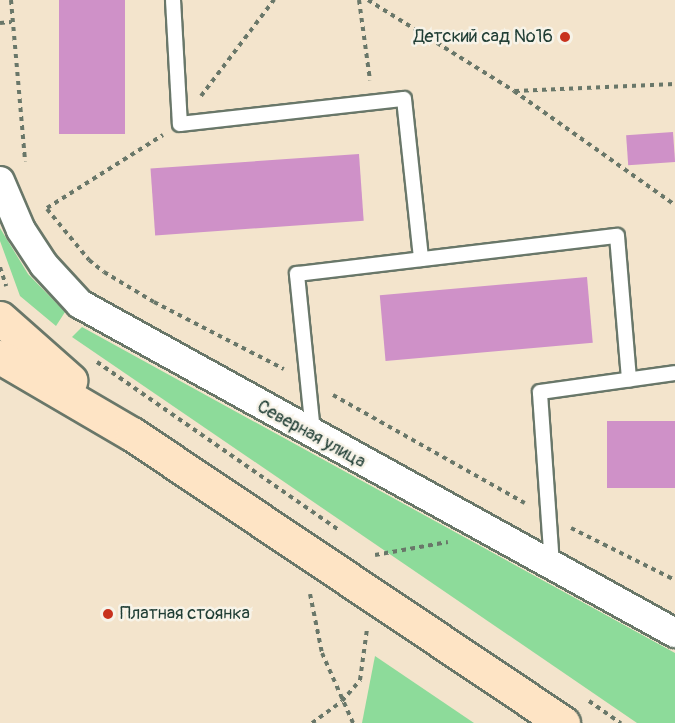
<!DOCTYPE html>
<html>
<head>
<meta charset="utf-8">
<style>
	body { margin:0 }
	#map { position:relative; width:675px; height:723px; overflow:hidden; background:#f3e4cc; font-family:Pangolin,sans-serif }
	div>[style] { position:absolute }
	.green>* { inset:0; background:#8ddb9a }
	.building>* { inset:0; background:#cf91c8; transform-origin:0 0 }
	.path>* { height:4px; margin-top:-2px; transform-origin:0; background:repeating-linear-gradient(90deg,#697769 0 4.5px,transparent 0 9px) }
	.roads { filter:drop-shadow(2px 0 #697769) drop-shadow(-2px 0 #697769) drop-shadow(0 2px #697769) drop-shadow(0 -2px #697769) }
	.lane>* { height:14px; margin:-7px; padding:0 7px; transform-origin:7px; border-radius:7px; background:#fff }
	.street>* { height:28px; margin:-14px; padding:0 14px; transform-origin:14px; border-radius:14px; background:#fff }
	.secondary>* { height:33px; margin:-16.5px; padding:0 16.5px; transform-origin:16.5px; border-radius:16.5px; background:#fee4c5 }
	.dots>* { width:16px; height:16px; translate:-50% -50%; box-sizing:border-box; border:3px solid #f7f3e8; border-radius:50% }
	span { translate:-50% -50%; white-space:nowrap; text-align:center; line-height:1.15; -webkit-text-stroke:5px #f7f3e8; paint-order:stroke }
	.poi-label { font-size:18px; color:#1f3d34 }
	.right { translate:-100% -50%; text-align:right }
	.left { translate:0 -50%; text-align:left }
	.street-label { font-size:18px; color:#1f3d34 }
</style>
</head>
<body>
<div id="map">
	<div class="green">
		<i style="clip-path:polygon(0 228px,28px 274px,65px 312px,56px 326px,20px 296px,0 241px)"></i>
		<i style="clip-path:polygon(82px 327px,675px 653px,675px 723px,637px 723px,72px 337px)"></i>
		<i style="clip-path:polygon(375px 656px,474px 723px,362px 723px)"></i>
	</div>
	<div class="building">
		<i style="left:59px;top:0;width:66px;height:134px"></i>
		<i style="left:673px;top:132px;width:30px;height:47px;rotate:86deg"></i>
		<i style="left:359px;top:154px;width:67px;height:209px;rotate:86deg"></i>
		<i style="left:587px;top:277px;width:66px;height:208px;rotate:85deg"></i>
		<i style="left:675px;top:421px;width:67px;height:68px;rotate:90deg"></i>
	</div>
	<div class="path">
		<i style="left:11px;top:0;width:162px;rotate:85deg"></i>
		<i style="left:359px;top:0;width:81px;rotate:82.2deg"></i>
		<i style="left:368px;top:0;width:172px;rotate:31.9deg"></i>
		<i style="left:514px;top:91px;width:197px;rotate:35.3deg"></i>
		<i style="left:0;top:23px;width:11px;rotate:-5deg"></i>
		<i style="left:515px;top:91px;width:160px;rotate:-2.5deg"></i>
		<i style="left:201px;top:96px;width:121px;rotate:-52.8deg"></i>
		<i style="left:47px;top:208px;width:137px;rotate:-32.2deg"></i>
		<i style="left:47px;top:209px;width:66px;rotate:50.5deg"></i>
		<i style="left:89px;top:260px;width:19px;rotate:39deg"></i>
		<i style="left:104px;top:272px;width:58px;rotate:31deg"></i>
		<i style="left:154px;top:302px;width:146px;rotate:27.3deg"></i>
		<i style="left:0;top:267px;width:20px;rotate:72deg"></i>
		<i style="left:97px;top:362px;width:296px;rotate:34.8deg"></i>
		<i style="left:333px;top:395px;width:220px;rotate:29.4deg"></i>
		<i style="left:571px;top:528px;width:116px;rotate:26.6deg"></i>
		<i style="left:375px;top:555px;width:74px;rotate:-10.1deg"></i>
		<i style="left:310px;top:594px;width:60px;rotate:78.5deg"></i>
		<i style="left:322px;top:653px;width:77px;rotate:66.1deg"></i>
		<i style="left:589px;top:701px;width:39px;rotate:35deg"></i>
		<i style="left:312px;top:723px;width:37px;rotate:-36deg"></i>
		<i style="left:342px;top:701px;width:28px;rotate:-49deg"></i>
		<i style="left:360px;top:680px;width:51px;rotate:-82.2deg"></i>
	</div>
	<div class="roads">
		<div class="lane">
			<i style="left:173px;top:0;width:124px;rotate:86.8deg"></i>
			<i style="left:180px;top:124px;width:225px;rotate:-6.4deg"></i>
			<i style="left:404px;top:99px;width:161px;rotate:83.9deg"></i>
			<i style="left:313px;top:432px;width:159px;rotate:-95.8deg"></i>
			<i style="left:297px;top:274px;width:322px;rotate:-6.8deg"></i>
			<i style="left:617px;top:236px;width:144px;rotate:85.2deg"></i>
			<i style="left:552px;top:565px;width:173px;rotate:-94deg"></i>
			<i style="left:540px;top:392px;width:136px;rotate:-8deg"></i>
		</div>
		<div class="street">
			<i style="left:0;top:181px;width:53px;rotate:66.8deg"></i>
			<i style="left:21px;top:230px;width:42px;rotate:56.7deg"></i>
			<i style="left:44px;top:265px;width:53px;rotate:47.3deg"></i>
			<i style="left:80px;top:304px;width:680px;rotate:28.94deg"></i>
		</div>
		<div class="secondary">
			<i style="left:0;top:318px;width:94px;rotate:41.5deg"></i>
			<i style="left:0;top:357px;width:153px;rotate:30.3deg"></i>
			<i style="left:132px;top:434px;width:519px;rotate:33.84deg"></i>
		</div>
	</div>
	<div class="dots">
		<i style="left:565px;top:37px;background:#c8321e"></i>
		<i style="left:108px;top:614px;background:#c8321e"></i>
	</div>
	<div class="poi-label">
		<span class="right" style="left:553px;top:37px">Детский сад №16</span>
		<span class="left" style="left:120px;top:614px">Платная стоянка</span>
	</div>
	<div class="street-label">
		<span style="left:311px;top:435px;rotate:29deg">Северная улица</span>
	</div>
</div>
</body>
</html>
